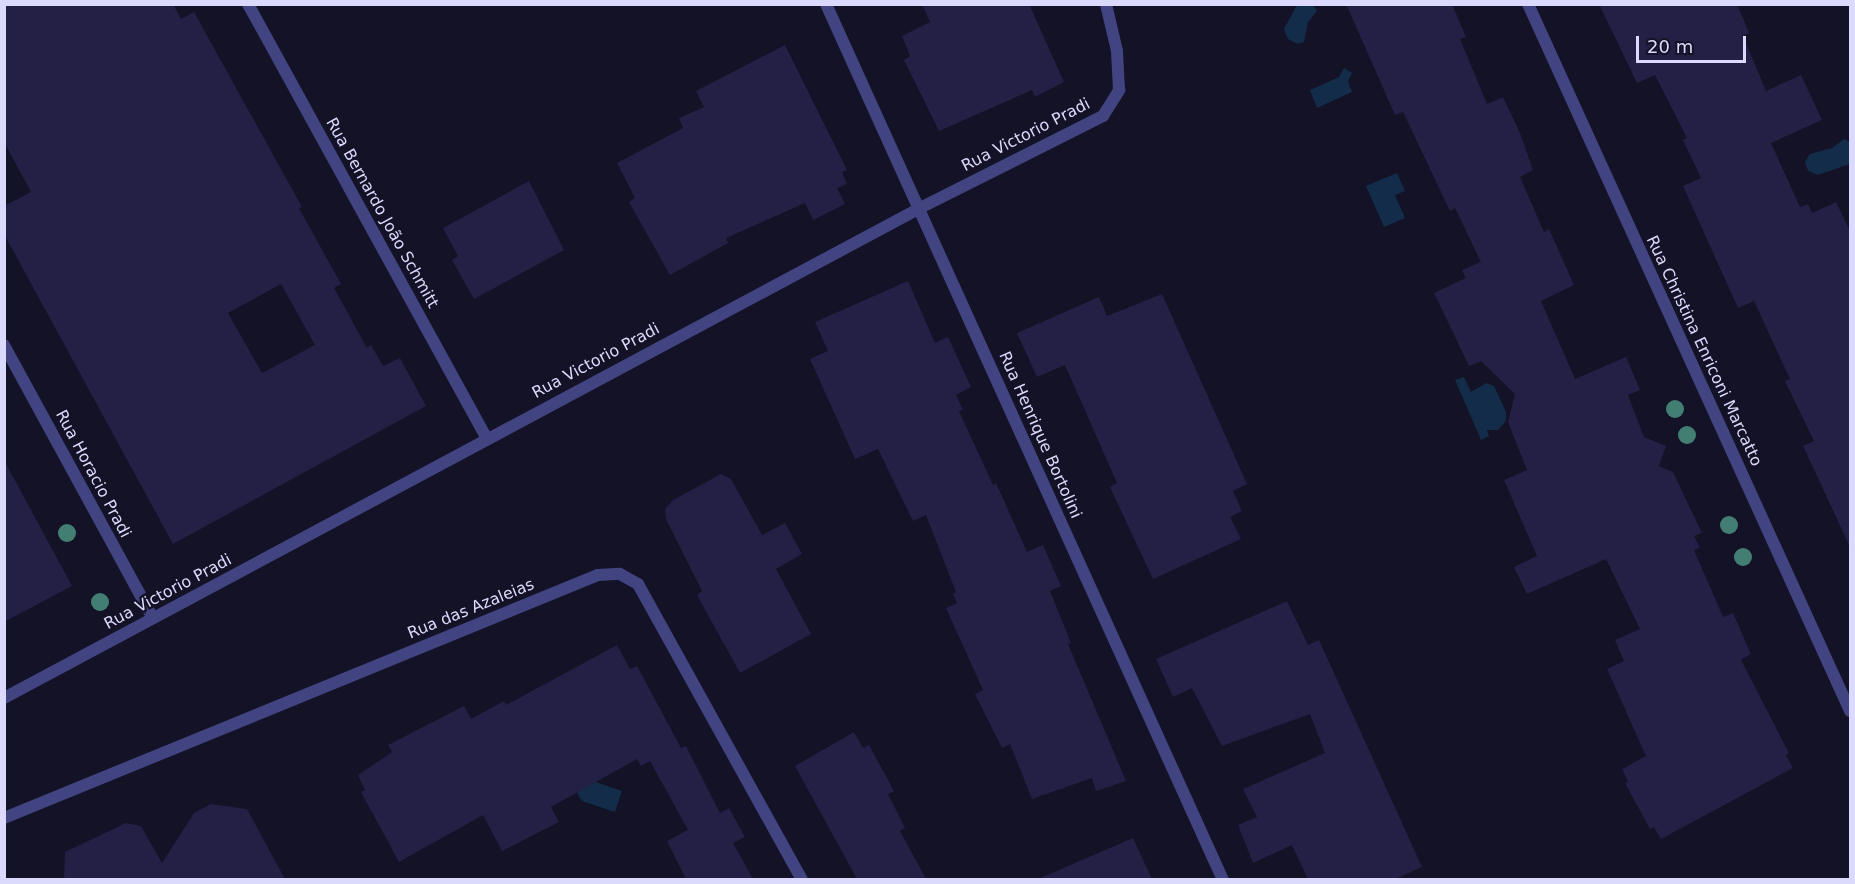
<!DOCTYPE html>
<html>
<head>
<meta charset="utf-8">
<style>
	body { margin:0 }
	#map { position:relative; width:1855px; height:884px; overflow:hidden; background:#131226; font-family:"DejaVu Sans",sans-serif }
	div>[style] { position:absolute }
	.water>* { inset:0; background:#132c49 }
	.building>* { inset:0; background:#241f45 }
	.street>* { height:12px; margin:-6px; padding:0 6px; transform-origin:6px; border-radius:6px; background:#414481 }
	.trees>* { width:18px; height:18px; margin:-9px; border-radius:50%; background:#437e73 }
	span { translate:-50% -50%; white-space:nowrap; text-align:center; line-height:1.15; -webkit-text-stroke:4.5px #131226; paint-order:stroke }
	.street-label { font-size:16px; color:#dbdafc }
	.frame { position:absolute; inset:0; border:6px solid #dbdafc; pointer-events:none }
	.scale { position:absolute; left:1636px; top:36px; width:110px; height:27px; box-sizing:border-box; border:3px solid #dbdafc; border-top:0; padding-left:8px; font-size:18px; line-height:21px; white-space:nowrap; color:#dbdafc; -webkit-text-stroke:4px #131226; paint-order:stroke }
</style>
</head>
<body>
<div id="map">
	<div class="water">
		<i style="clip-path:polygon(1297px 5px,1313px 5px,1317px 11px,1308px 22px,1304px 42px,1298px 44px,1288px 39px,1284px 29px)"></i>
		<i style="clip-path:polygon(1344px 68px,1352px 73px,1348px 81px,1352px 92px,1317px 108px,1310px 90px,1339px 77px)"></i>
		<i style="clip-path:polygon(1844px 139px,1850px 142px,1850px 164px,1818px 175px,1808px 171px,1805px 162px,1810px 154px,1832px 148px)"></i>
		<i style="clip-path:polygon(1397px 173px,1405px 191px,1395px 195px,1405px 218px,1384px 227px,1366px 186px)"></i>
		<i style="clip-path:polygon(1464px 377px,1471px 392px,1486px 383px,1494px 386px,1506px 412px,1506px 421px,1498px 430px,1487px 430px,1489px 436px,1481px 440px,1455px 380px)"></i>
		<i style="clip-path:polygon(575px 775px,622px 791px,615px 812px,582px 801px,572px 784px)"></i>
	</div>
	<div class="building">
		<i style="clip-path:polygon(evenodd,4px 4px,173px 4px,181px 19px,194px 12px,302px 207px,299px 208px,341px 284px,334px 288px,367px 348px,371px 345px,383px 366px,400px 358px,426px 406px,173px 544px,4px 234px,4px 206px,31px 192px,4px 142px,4px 4px,281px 284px,315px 345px,262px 373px,228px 313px,281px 284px)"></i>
		<i style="clip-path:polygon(922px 4px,1029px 4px,1064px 82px,1035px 97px,1032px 90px,939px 131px,904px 60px,910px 56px,902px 36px,930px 22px)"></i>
		<i style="clip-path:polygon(1346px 4px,1452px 4px,1466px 37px,1460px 39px,1487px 104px,1503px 97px,1520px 133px,1533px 170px,1520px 177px,1544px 232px,1549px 229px,1574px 285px,1541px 301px,1575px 379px,1626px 357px,1640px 390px,1628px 395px,1644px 437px,1666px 446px,1659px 466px,1673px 472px,1702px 533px,1694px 536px,1700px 548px,1694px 550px,1723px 617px,1733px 613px,1751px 654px,1741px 660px,1789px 753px,1786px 755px,1793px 768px,1661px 839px,1654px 827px,1650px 829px,1625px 783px,1628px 782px,1622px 769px,1646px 756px,1607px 669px,1624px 661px,1615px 640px,1640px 629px,1606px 559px,1527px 594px,1514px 567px,1537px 556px,1504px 480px,1527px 470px,1508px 422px,1515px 394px,1481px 361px,1469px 366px,1434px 293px,1466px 278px,1462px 270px,1481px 262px,1455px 208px,1450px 211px,1403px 112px,1395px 115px)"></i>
		<i style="clip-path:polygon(1599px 4px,1737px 4px,1749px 33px,1743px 36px,1766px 91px,1801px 75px,1822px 120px,1771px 143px,1800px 207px,1808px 204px,1812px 213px,1836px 202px,1851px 233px,1851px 549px,1803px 446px,1814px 441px,1785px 381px,1790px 379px,1754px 301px,1738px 308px,1683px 186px,1701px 178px,1683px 140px,1687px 138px,1655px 75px,1637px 83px)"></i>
		<i style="clip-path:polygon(785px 45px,847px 170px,842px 172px,847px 184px,837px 188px,845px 204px,813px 220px,805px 203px,726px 238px,728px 243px,670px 275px,629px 202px,635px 198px,617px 163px,683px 128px,679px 118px,704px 107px,696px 91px)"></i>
		<i style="clip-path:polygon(529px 181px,564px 250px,474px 299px,452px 260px,458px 256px,443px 228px)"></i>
		<i style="clip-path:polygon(908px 281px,935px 343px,948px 337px,971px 387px,956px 395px,963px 410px,959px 411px,993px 485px,996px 483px,1027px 552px,1043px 545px,1061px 586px,1050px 591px,1071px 643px,1068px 644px,1126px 781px,1096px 791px,1092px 778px,1032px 799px,1010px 744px,1002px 748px,975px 694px,983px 690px,946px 608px,957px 603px,953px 594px,956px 592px,926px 515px,913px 521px,878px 449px,855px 459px,810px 359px,828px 351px,815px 322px)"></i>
		<i style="clip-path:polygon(1162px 294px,1247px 484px,1233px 491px,1242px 511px,1230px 517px,1241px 539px,1153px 579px,1110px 487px,1117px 483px,1065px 365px,1037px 377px,1017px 333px,1099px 297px,1107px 316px)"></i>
		<i style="clip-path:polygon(4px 460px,72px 586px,4px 622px)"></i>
		<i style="clip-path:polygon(721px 474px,731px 479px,762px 535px,785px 523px,802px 554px,776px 569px,811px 634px,740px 673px,697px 595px,702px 591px,666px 519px,665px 509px,673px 500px)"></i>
		<i style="clip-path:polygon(1287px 601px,1308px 645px,1319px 640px,1422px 867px,1395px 879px,1308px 879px,1292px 845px,1253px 863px,1238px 825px,1257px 817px,1243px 789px,1325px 753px,1310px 714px,1222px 746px,1192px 688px,1173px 697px,1156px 659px)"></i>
		<i style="clip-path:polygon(617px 645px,630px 669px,637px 666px,681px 748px,686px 746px,720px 813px,729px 808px,745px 837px,733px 843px,753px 879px,686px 879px,667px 841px,688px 830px,650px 761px,641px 766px,637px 759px,551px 807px,559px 822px,502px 851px,483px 815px,399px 862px,361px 792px,365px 790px,358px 775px,392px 752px,388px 745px,464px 706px,471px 719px,504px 701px,506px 705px)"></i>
		<i style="clip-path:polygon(854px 732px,863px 748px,869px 745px,894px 791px,888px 794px,905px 828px,900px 831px,926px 879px,857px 879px,795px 766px)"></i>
		<i style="clip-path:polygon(211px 804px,247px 809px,285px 879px,64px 879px,65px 852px,126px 823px,141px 826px,162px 863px,194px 813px)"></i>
		<i style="clip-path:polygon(1133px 838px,1152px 879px,1038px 879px)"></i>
	</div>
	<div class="street">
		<i style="left:248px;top:4px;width:495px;rotate:61.2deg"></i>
		<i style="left:826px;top:4px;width:962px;rotate:65.62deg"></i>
		<i style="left:1528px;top:4px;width:777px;rotate:65.51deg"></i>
		<i style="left:4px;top:345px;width:311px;rotate:61.4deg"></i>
		<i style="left:4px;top:698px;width:1039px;rotate:-28.14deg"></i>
		<i style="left:920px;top:208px;width:205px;rotate:-26.7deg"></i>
		<i style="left:1103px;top:116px;width:31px;rotate:-58deg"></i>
		<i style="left:1119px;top:90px;width:39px;rotate:-93deg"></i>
		<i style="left:1117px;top:51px;width:48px;rotate:-103.2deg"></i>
		<i style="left:4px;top:818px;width:642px;rotate:-22.25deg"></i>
		<i style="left:598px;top:575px;width:22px;rotate:-3deg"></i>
		<i style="left:620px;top:574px;width:21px;rotate:29deg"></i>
		<i style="left:638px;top:584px;width:338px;rotate:61deg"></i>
	</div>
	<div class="trees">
		<i style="left:1675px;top:409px"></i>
		<i style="left:1687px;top:435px"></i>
		<i style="left:1729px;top:525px"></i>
		<i style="left:67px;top:533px"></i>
		<i style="left:1743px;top:557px"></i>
		<i style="left:100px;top:602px"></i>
	</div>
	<div class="street-label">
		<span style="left:1026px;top:135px;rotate:-27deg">Rua Victorio Pradi</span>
		<span style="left:382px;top:213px;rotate:61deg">Rua Bernardo João Schmitt</span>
		<span style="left:1704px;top:351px;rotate:65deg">Rua Christina Enriconi Marcatto</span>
		<span style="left:596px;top:361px;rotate:-28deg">Rua Victorio Pradi</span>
		<span style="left:1040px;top:435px;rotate:66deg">Rua Henrique Bortolini</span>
		<span style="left:93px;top:474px;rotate:62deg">Rua Horacio Pradi</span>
		<span style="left:168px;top:592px;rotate:-28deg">Rua Victorio Pradi</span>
		<span style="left:471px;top:609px;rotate:-22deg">Rua das Azaleias</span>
	</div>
	<div class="frame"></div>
	<div class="scale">20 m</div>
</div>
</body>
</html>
